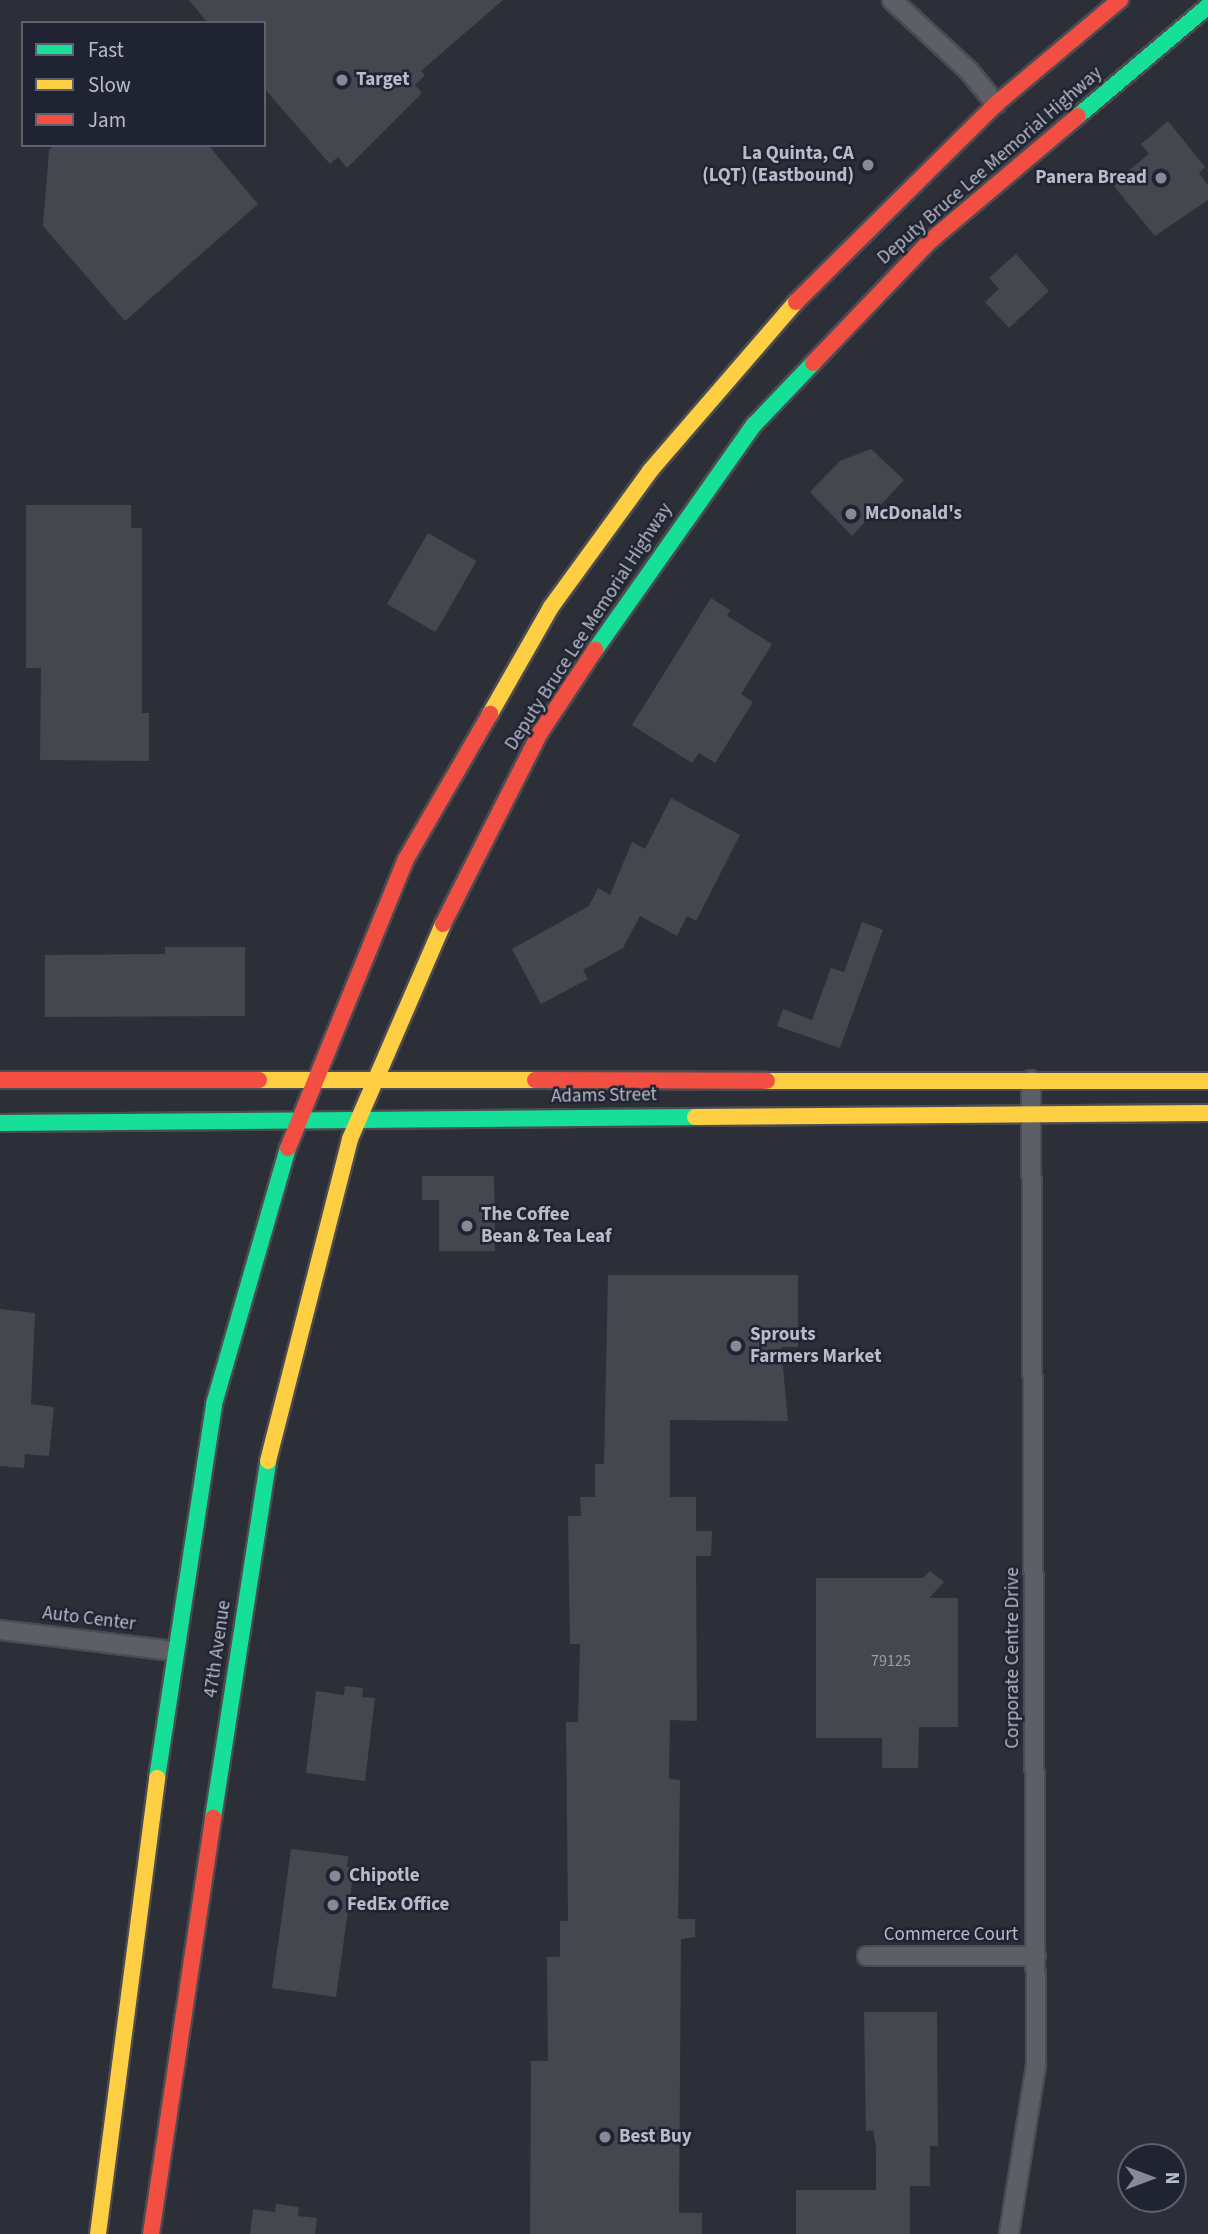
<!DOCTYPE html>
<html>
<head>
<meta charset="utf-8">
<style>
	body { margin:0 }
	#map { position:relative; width:1208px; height:2234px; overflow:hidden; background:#2d2f38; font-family:"Source Sans 3",sans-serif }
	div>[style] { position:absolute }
	.building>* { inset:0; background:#45474f; transform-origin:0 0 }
	.roads { filter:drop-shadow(2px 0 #4b4c52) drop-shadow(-2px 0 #4b4c52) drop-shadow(0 2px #4b4c52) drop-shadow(0 -2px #4b4c52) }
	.street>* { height:18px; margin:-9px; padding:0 9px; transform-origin:9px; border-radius:9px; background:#5d5f66 }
	.fast>* { height:16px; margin:-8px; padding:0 8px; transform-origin:8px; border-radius:8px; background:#16e098 }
	.slow>* { height:16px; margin:-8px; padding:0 8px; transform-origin:8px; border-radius:8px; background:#ffcf43 }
	.jam>* { height:16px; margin:-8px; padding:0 8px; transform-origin:8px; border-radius:8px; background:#f24e42 }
	.dots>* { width:19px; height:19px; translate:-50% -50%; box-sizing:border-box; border:4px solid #202432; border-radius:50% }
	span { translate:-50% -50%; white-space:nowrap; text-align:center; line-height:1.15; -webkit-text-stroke:5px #202432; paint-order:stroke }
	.number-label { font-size:16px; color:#9b9eaa }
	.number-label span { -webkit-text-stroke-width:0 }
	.poi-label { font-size:19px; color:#b8bbc8; font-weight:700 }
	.left { translate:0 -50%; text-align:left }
	.right { translate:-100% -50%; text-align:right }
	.street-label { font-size:19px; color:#b8bbc8 }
	.legend { position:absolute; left:21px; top:21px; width:245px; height:126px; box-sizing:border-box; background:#202432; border:2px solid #5d606e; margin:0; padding:9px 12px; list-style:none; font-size:21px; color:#b8bbc8 }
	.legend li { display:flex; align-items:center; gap:14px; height:35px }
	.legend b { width:35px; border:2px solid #5d606e }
	.north { position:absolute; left:1117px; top:2143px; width:70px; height:70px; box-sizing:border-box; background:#202432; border:2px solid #5d606e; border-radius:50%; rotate:90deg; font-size:19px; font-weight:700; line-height:28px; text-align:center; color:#b8bbc8 }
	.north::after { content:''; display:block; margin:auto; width:24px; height:32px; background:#878a96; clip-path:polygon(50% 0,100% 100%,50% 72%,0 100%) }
</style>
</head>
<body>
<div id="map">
	<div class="building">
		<i style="clip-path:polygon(189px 0,503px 0,421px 71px,425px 75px,415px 85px,422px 93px,347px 168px,338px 157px,330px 164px,264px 88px,264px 23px,208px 23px)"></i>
		<i style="clip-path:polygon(1168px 121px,1205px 167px,1199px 173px,1208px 185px,1208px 200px,1155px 236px,1112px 184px,1149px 154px,1141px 144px)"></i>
		<i style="clip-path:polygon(54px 145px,208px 145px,258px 204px,125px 321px,43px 226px,49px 150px)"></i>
		<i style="clip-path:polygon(1016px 254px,1049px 291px,1009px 328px,985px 302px,999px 289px,989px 278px)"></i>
		<i style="clip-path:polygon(871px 449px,904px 480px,852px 536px,810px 492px,840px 461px)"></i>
		<i style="clip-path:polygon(26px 505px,131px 505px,131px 528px,142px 528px,142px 713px,149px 713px,149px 761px,40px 760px,41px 668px,26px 668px)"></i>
		<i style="left:428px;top:533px;width:56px;height:82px;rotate:30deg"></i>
		<i style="clip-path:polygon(711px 598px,730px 610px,727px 616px,772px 644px,741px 694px,753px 702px,715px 763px,699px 753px,692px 763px,632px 725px)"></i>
		<i style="clip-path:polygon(671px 798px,740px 835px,696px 921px,687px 916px,677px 936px,640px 916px,623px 948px,583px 970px,588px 979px,541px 1004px,512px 949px,589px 906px,598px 888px,610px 895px,632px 842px,645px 849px)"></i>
		<i style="clip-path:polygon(862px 922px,883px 930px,840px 1048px,777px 1026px,783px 1009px,812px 1020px,831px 968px,844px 972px)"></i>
		<i style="clip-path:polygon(165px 947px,245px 947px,245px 1016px,45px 1017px,45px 955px,165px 954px)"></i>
		<i style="clip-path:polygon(422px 1176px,494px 1176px,495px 1251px,439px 1251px,439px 1200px,422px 1200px)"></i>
		<i style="clip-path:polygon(608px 1275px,798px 1275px,798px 1347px,781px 1347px,788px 1421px,670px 1420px,670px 1497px,696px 1497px,696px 1531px,712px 1531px,711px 1556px,696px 1556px,697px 1721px,670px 1720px,669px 1779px,680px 1780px,678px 1919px,695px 1919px,695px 1937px,681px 1939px,679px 2213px,702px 2213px,702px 2234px,530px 2234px,531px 2061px,548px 2061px,547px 1957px,560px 1957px,560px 1921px,568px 1921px,566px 1722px,578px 1722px,580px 1644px,570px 1644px,568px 1516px,581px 1516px,580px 1497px,595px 1497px,595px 1464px,604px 1464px)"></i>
		<i style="clip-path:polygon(0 1309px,35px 1313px,31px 1404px,54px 1407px,49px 1456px,25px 1454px,24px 1468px,0 1466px)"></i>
		<i style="clip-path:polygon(930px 1571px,944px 1582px,929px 1598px,958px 1598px,958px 1727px,919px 1727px,918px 1768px,882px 1768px,882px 1738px,816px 1738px,816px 1578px,923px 1578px)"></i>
		<i style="clip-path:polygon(345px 1686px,363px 1688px,362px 1697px,375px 1698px,365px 1781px,306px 1773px,316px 1691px,344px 1695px)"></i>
		<i style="clip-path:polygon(291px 1849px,348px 1856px,347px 1867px,354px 1868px,336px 1997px,272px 1988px)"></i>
		<i style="clip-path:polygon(864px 2012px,937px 2012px,938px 2146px,930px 2146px,930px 2186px,910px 2186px,910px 2234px,796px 2234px,796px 2190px,876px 2190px,876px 2147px,873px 2130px,866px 2131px)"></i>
		<i style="clip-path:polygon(276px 2204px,299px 2207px,298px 2216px,317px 2218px,315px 2234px,250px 2234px,253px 2209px,275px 2212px)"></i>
	</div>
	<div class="roads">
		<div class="street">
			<i style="left:892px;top:0;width:105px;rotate:42.7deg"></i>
			<i style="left:969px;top:71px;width:43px;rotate:50.7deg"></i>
			<i style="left:0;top:1630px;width:174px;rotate:6.9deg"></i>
			<i style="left:867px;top:1956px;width:169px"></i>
			<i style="left:1009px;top:2234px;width:171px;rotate:-80.9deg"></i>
			<i style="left:1036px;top:2065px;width:985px;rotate:-90.29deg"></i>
		</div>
		<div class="fast">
			<i style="left:1078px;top:116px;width:170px;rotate:-40.2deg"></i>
			<i style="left:595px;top:650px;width:276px;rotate:-54.8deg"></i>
			<i style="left:754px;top:425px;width:86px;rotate:-46.4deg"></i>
			<i style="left:0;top:1123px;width:695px;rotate:-0.49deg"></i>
			<i style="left:157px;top:1778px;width:378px;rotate:-81.3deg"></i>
			<i style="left:214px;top:1404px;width:266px;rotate:-73.9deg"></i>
			<i style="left:213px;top:1818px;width:361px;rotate:-81.2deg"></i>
		</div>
		<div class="slow">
			<i style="left:490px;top:714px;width:123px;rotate:-60.3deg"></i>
			<i style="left:551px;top:607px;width:168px;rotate:-53.9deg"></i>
			<i style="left:650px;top:471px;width:223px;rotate:-49.2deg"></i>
			<i style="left:259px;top:1080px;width:276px"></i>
			<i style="left:767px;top:1081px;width:441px"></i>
			<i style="left:695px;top:1117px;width:513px;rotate:-0.45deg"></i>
			<i style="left:268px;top:1461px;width:332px;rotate:-75.7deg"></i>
			<i style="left:350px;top:1139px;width:234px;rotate:-66.6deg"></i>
			<i style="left:98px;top:2234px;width:460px;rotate:-82.6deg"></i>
		</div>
		<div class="jam">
			<i style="left:796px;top:302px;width:281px;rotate:-44.7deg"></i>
			<i style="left:996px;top:104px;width:162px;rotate:-40deg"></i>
			<i style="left:813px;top:363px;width:168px;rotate:-46.2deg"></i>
			<i style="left:929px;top:242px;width:195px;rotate:-40.2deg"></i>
			<i style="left:443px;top:924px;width:214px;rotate:-63.1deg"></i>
			<i style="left:540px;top:733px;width:100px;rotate:-56.5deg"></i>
			<i style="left:0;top:1080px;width:259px"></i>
			<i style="left:535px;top:1080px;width:232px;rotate:0.2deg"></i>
			<i style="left:288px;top:1148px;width:312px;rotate:-67.8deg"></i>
			<i style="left:406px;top:859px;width:168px;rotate:-59.9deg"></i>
			<i style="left:151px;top:2234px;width:421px;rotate:-81.5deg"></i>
		</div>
	</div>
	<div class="dots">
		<i style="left:342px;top:80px;background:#878a96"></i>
		<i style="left:868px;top:165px;background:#878a96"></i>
		<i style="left:1161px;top:178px;background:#878a96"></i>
		<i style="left:851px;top:514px;background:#878a96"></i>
		<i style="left:467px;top:1226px;background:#878a96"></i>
		<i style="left:736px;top:1346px;background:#878a96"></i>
		<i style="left:335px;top:1876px;background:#878a96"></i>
		<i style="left:333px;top:1905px;background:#878a96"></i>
		<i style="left:605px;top:2137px;background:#878a96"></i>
	</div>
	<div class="number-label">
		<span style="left:891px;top:1661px">79125</span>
	</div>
	<div class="poi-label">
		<span class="left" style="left:356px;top:80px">Target</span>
		<span class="right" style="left:854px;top:165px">La Quinta, CA<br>(LQT) (Eastbound)</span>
		<span class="right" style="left:1147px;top:178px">Panera Bread</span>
		<span class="left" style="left:865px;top:514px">McDonald's</span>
		<span class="left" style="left:481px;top:1226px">The Coffee<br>Bean &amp; Tea Leaf</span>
		<span class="left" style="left:750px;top:1346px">Sprouts<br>Farmers Market</span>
		<span class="left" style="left:349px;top:1876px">Chipotle</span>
		<span class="left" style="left:347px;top:1905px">FedEx Office</span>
		<span class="left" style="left:619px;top:2137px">Best Buy</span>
	</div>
	<div class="street-label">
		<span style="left:990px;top:166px;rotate:-41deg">Deputy Bruce Lee Memorial Highway</span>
		<span style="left:589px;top:627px;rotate:-57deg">Deputy Bruce Lee Memorial Highway</span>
		<span style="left:604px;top:1096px;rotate:-1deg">Adams Street</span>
		<span style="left:89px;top:1619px;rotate:7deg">Auto Center</span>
		<span style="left:218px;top:1649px;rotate:-82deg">47th Avenue</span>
		<span style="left:1013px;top:1658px;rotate:-90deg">Corporate Centre Drive</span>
		<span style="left:951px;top:1935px">Commerce Court</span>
	</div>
	<ul class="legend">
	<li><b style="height:9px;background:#16e098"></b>Fast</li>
	<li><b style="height:9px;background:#ffcf43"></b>Slow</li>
	<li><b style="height:9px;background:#f24e42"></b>Jam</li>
	</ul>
	<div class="north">N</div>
</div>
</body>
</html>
